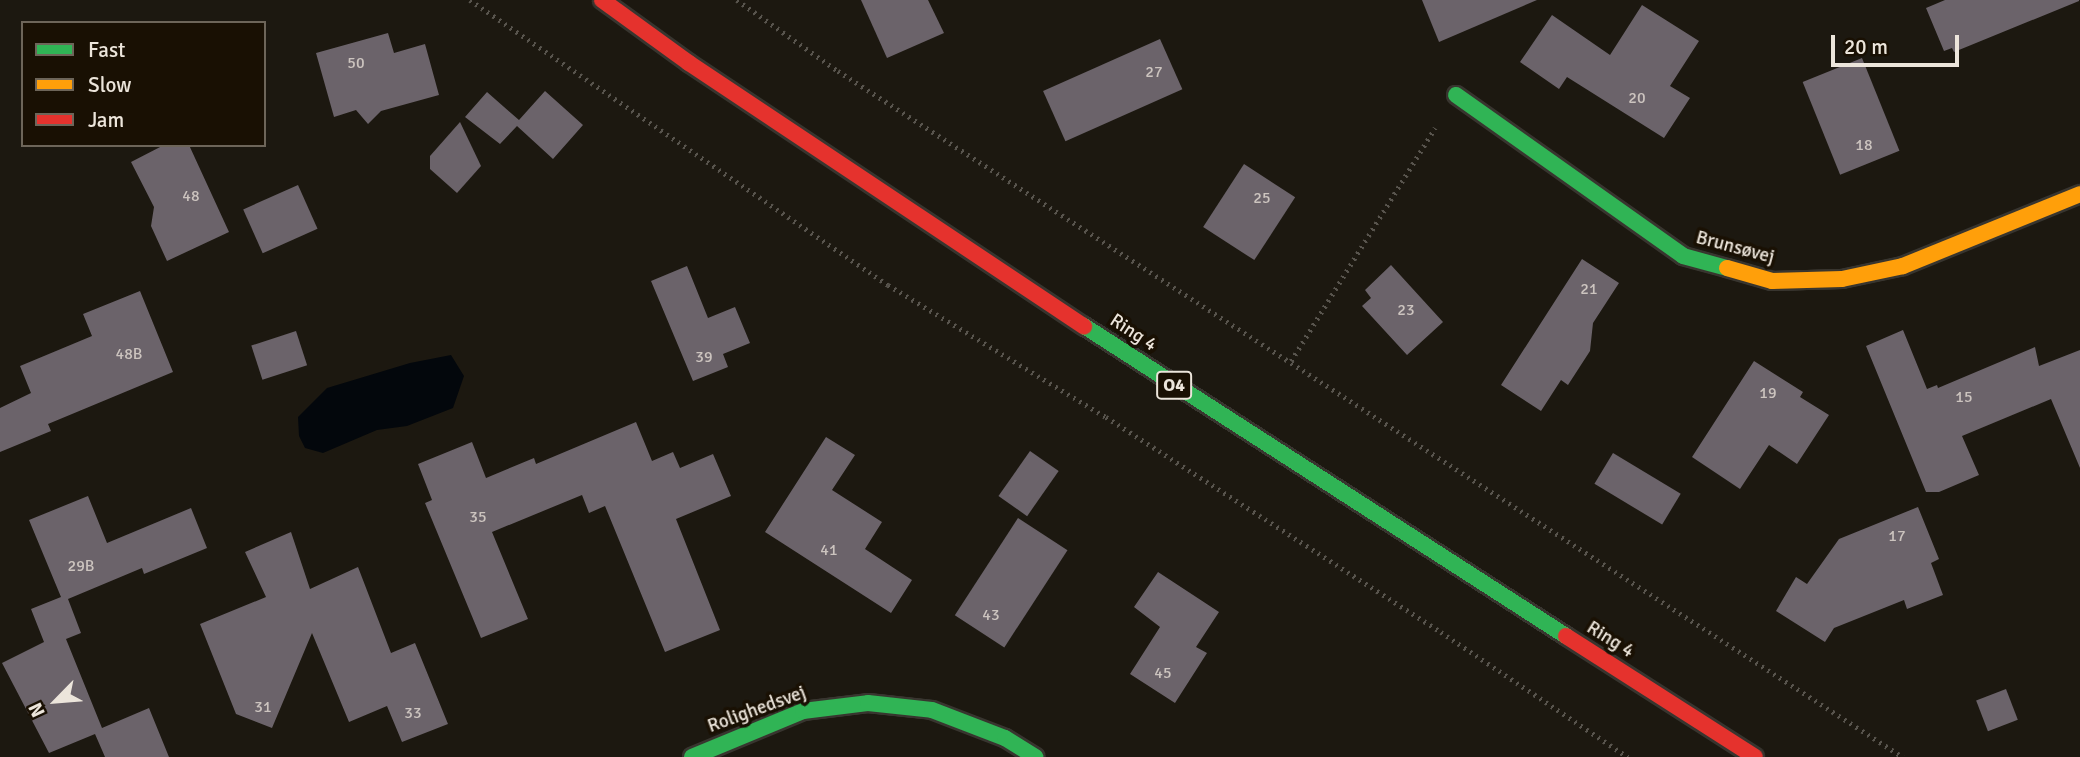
<!DOCTYPE html>
<html>
<head>
<meta charset="utf-8">
<style>
	body { margin:0 }
	#map { position:relative; width:2080px; height:757px; overflow:hidden; background:#1c1810; font-family:Signika,sans-serif }
	div>[style] { position:absolute }
	.water>* { inset:0; background:#03070c }
	.building>* { inset:0; background:#6b636a; transform-origin:0 0 }
	.path>* { height:4.5px; margin-top:-2.25px; transform-origin:0; background:repeating-linear-gradient(90deg,#58544d 0 2px,transparent 0 7px) }
	.roads { filter:drop-shadow(2px 0 #38352f) drop-shadow(-2px 0 #38352f) drop-shadow(0 2px #38352f) drop-shadow(0 -2px #38352f) }
	.fast>* { height:16px; margin:-8px; padding:0 8px; transform-origin:8px; border-radius:8px; background:#30b455 }
	.slow>* { height:16px; margin:-8px; padding:0 8px; transform-origin:8px; border-radius:8px; background:#ff9f0a }
	.jam>* { height:16px; margin:-8px; padding:0 8px; transform-origin:8px; border-radius:8px; background:#e5322d }
	span { translate:-50% -50%; white-space:nowrap; text-align:center; line-height:1.15; -webkit-text-stroke:7px #191003; paint-order:stroke }
	.number-label { font-size:16px; color:#ccc4bf }
	.number-label span { -webkit-text-stroke-width:0 }
	.shield-label span { padding:2px 5px; background:#191003; border:2px solid; border-radius:5px; -webkit-text-stroke-width:0 }
	.shield-label { font-size:18px; color:#ece5db; font-weight:700 }
	.street-label { font-size:19px; color:#ece5db }
	.legend { position:absolute; left:21px; top:21px; width:245px; height:126px; box-sizing:border-box; background:#191003; border:2px solid #6d6559; margin:0; padding:9px 12px; list-style:none; font-size:21px; color:#ece5db }
	.legend li { display:flex; align-items:center; gap:14px; height:35px }
	.legend b { width:35px; border:2px solid #6d6559 }
	.north { position:absolute; left:21px; top:666px; width:70px; height:70px; -webkit-text-stroke:5px #191003; paint-order:stroke; rotate:245deg; font-size:19px; font-weight:700; line-height:28px; text-align:center; color:#ece5db }
	.north::after { content:''; display:block; margin:auto; width:24px; height:32px; background:#ece5db; clip-path:polygon(50% 0,100% 100%,50% 72%,0 100%) }
	.scale { position:absolute; left:1831px; top:35px; width:128px; height:32px; box-sizing:border-box; border:4px solid #ece5db; border-top:0; padding-left:9px; font-size:21px; line-height:24px; white-space:nowrap; color:#ece5db; -webkit-text-stroke:5px #191003; paint-order:stroke }
</style>
</head>
<body>
<div id="map">
	<div class="water">
		<i style="clip-path:polygon(451px 355px,464px 376px,453px 408px,407px 426px,377px 430px,323px 453px,305px 448px,299px 436px,298px 417px,327px 388px,410px 363px)"></i>
	</div>
	<div class="building">
		<i style="clip-path:polygon(861px 0,928px 0,944px 33px,887px 58px)"></i>
		<i style="clip-path:polygon(1422px 0,1537px 0,1439px 42px)"></i>
		<i style="clip-path:polygon(1945px 0,2079px 0,2079px 1px,1954px 52px,1952px 48px,1944px 51px,1926px 8px)"></i>
		<i style="clip-path:polygon(1642px 5px,1699px 41px,1670px 86px,1690px 98px,1664px 138px,1567px 77px,1559px 89px,1520px 62px,1552px 15px,1610px 55px)"></i>
		<i style="clip-path:polygon(388px 33px,394px 53px,425px 44px,439px 95px,381px 111px,368px 124px,356px 110px,334px 117px,316px 53px)"></i>
		<i style="left:1160px;top:39px;width:55px;height:128px;rotate:66deg"></i>
		<i style="left:1862px;top:58px;width:100px;height:64px;rotate:68deg"></i>
		<i style="clip-path:polygon(545px 91px,583px 125px,553px 159px,517px 126px,500px 144px,465px 117px,487px 92px,519px 120px)"></i>
		<i style="clip-path:polygon(460px 122px,481px 166px,457px 193px,430px 169px,430px 156px)"></i>
		<i style="clip-path:polygon(164px 145px,189px 145px,229px 232px,167px 261px,151px 226px,154px 207px,131px 162px)"></i>
		<i style="left:1244px;top:164px;width:61px;height:75px;rotate:33deg"></i>
		<i style="left:298px;top:185px;width:48px;height:60px;rotate:66deg"></i>
		<i style="clip-path:polygon(1582px 259px,1619px 283px,1593px 323px,1590px 351px,1568px 385px,1561px 380px,1541px 411px,1501px 385px)"></i>
		<i style="clip-path:polygon(1391px 265px,1443px 322px,1407px 355px,1362px 306px,1371px 298px,1365px 290px)"></i>
		<i style="clip-path:polygon(687px 266px,708px 318px,735px 307px,750px 343px,723px 354px,728px 367px,693px 381px,651px 281px)"></i>
		<i style="clip-path:polygon(140px 291px,173px 372px,48px 424px,51px 431px,0 452px,0 408px,31px 393px,20px 366px,92px 336px,83px 314px)"></i>
		<i style="clip-path:polygon(1903px 330px,1927px 389px,1937px 385px,1938px 388px,2035px 347px,2039px 366px,2080px 350px,2080px 468px,2051px 399px,1962px 436px,1979px 475px,1939px 492px,1926px 492px,1866px 346px)"></i>
		<i style="left:296px;top:331px;width:36px;height:47px;rotate:72deg"></i>
		<i style="clip-path:polygon(1754px 361px,1803px 392px,1800px 397px,1829px 415px,1797px 464px,1769px 445px,1740px 489px,1692px 457px)"></i>
		<i style="clip-path:polygon(636px 422px,652px 461px,673px 452px,680px 468px,713px 454px,731px 496px,676px 519px,720px 630px,665px 652px,605px 506px,589px 513px,582px 495px,492px 532px,528px 619px,481px 638px,425px 503px,432px 500px,418px 464px,472px 442px,486px 478px,534px 458px,536px 464px)"></i>
		<i style="clip-path:polygon(826px 437px,855px 455px,832px 490px,882px 522px,865px 549px,912px 580px,891px 613px,765px 532px)"></i>
		<i style="left:1030px;top:451px;width:35px;height:55px;rotate:35deg"></i>
		<i style="left:1613px;top:453px;width:79px;height:36px;rotate:31deg"></i>
		<i style="clip-path:polygon(88px 496px,107px 543px,191px 508px,207px 548px,144px 574px,142px 568px,68px 599px,81px 633px,66px 639px,102px 728px,149px 708px,169px 757px,105px 757px,95px 734px,49px 753px,2px 663px,44px 642px,31px 609px,61px 597px,29px 520px)"></i>
		<i style="clip-path:polygon(1918px 507px,1939px 559px,1931px 563px,1943px 595px,1907px 609px,1904px 600px,1834px 628px,1825px 642px,1776px 611px,1796px 577px,1807px 584px,1839px 539px)"></i>
		<i style="left:1018px;top:518px;width:59px;height:116px;rotate:33deg"></i>
		<i style="clip-path:polygon(291px 532px,310px 589px,358px 567px,391px 653px,415px 643px,448px 724px,402px 742px,387px 706px,349px 722px,312px 633px,272px 728px,236px 714px,200px 624px,266px 597px,245px 552px)"></i>
		<i style="clip-path:polygon(1158px 572px,1219px 612px,1196px 647px,1207px 653px,1175px 703px,1130px 674px,1160px 627px,1134px 607px)"></i>
		<i style="left:2006px;top:689px;width:33px;height:32px;rotate:69deg"></i>
	</div>
	<div class="path">
		<i style="left:470px;top:0;width:506px;rotate:34.29deg"></i>
		<i style="left:888px;top:285px;width:255px;rotate:31.2deg"></i>
		<i style="left:1106px;top:417px;width:398px;rotate:32.7deg"></i>
		<i style="left:1441px;top:632px;width:225px;rotate:33.8deg"></i>
		<i style="left:737px;top:0;width:123px;rotate:35.1deg"></i>
		<i style="left:838px;top:71px;width:1267px;rotate:32.79deg"></i>
		<i style="left:1291px;top:361px;width:274px;rotate:-58.3deg"></i>
	</div>
	<div class="roads">
		<div class="fast">
			<i style="left:1456px;top:95px;width:278px;rotate:35.3deg"></i>
			<i style="left:1683px;top:256px;width:46px;rotate:15.3deg"></i>
			<i style="left:1084px;top:326px;width:573px;rotate:32.75deg"></i>
			<i style="left:692px;top:757px;width:120px;rotate:-22.5deg"></i>
			<i style="left:803px;top:711px;width:65px;rotate:-7deg"></i>
			<i style="left:868px;top:703px;width:64px;rotate:6.2deg"></i>
			<i style="left:932px;top:710px;width:78px;rotate:21deg"></i>
			<i style="left:1005px;top:738px;width:36px;rotate:32deg"></i>
		</div>
		<div class="slow">
			<i style="left:1727px;top:268px;width:47px;rotate:16.1deg"></i>
			<i style="left:1772px;top:281px;width:70px;rotate:-1.6deg"></i>
			<i style="left:1842px;top:279px;width:62px;rotate:-12deg"></i>
			<i style="left:1903px;top:266px;width:191px;rotate:-22.1deg"></i>
		</div>
		<div class="jam">
			<i style="left:602px;top:0;width:107px;rotate:35.9deg"></i>
			<i style="left:689px;top:63px;width:475px;rotate:33.7deg"></i>
			<i style="left:1566px;top:636px;width:224px;rotate:32.6deg"></i>
		</div>
	</div>
	<div class="number-label">
		<span style="left:356px;top:63px">50</span>
		<span style="left:1154px;top:72px">27</span>
		<span style="left:1637px;top:98px">20</span>
		<span style="left:1864px;top:145px">18</span>
		<span style="left:191px;top:196px">48</span>
		<span style="left:1262px;top:198px">25</span>
		<span style="left:1589px;top:289px">21</span>
		<span style="left:1406px;top:310px">23</span>
		<span style="left:129px;top:354px">48B</span>
		<span style="left:704px;top:357px">39</span>
		<span style="left:1768px;top:393px">19</span>
		<span style="left:1964px;top:397px">15</span>
		<span style="left:478px;top:517px">35</span>
		<span style="left:1897px;top:536px">17</span>
		<span style="left:829px;top:550px">41</span>
		<span style="left:81px;top:566px">29B</span>
		<span style="left:991px;top:615px">43</span>
		<span style="left:1163px;top:673px">45</span>
		<span style="left:263px;top:707px">31</span>
		<span style="left:413px;top:713px">33</span>
	</div>
	<div class="shield-label">
		<span style="left:1174px;top:385px">O4</span>
	</div>
	<div class="street-label">
		<span style="left:1735px;top:248px;rotate:15deg">Brunsøvej</span>
		<span style="left:1133px;top:333px;rotate:33deg">Ring 4</span>
		<span style="left:1610px;top:640px;rotate:32deg">Ring 4</span>
		<span style="left:757px;top:710px;rotate:-20deg">Rolighedsvej</span>
	</div>
	<ul class="legend">
	<li><b style="height:9px;background:#30b455"></b>Fast</li>
	<li><b style="height:9px;background:#ff9f0a"></b>Slow</li>
	<li><b style="height:9px;background:#e5322d"></b>Jam</li>
	</ul>
	<div class="north">N</div>
	<div class="scale">20 m</div>
</div>
</body>
</html>
